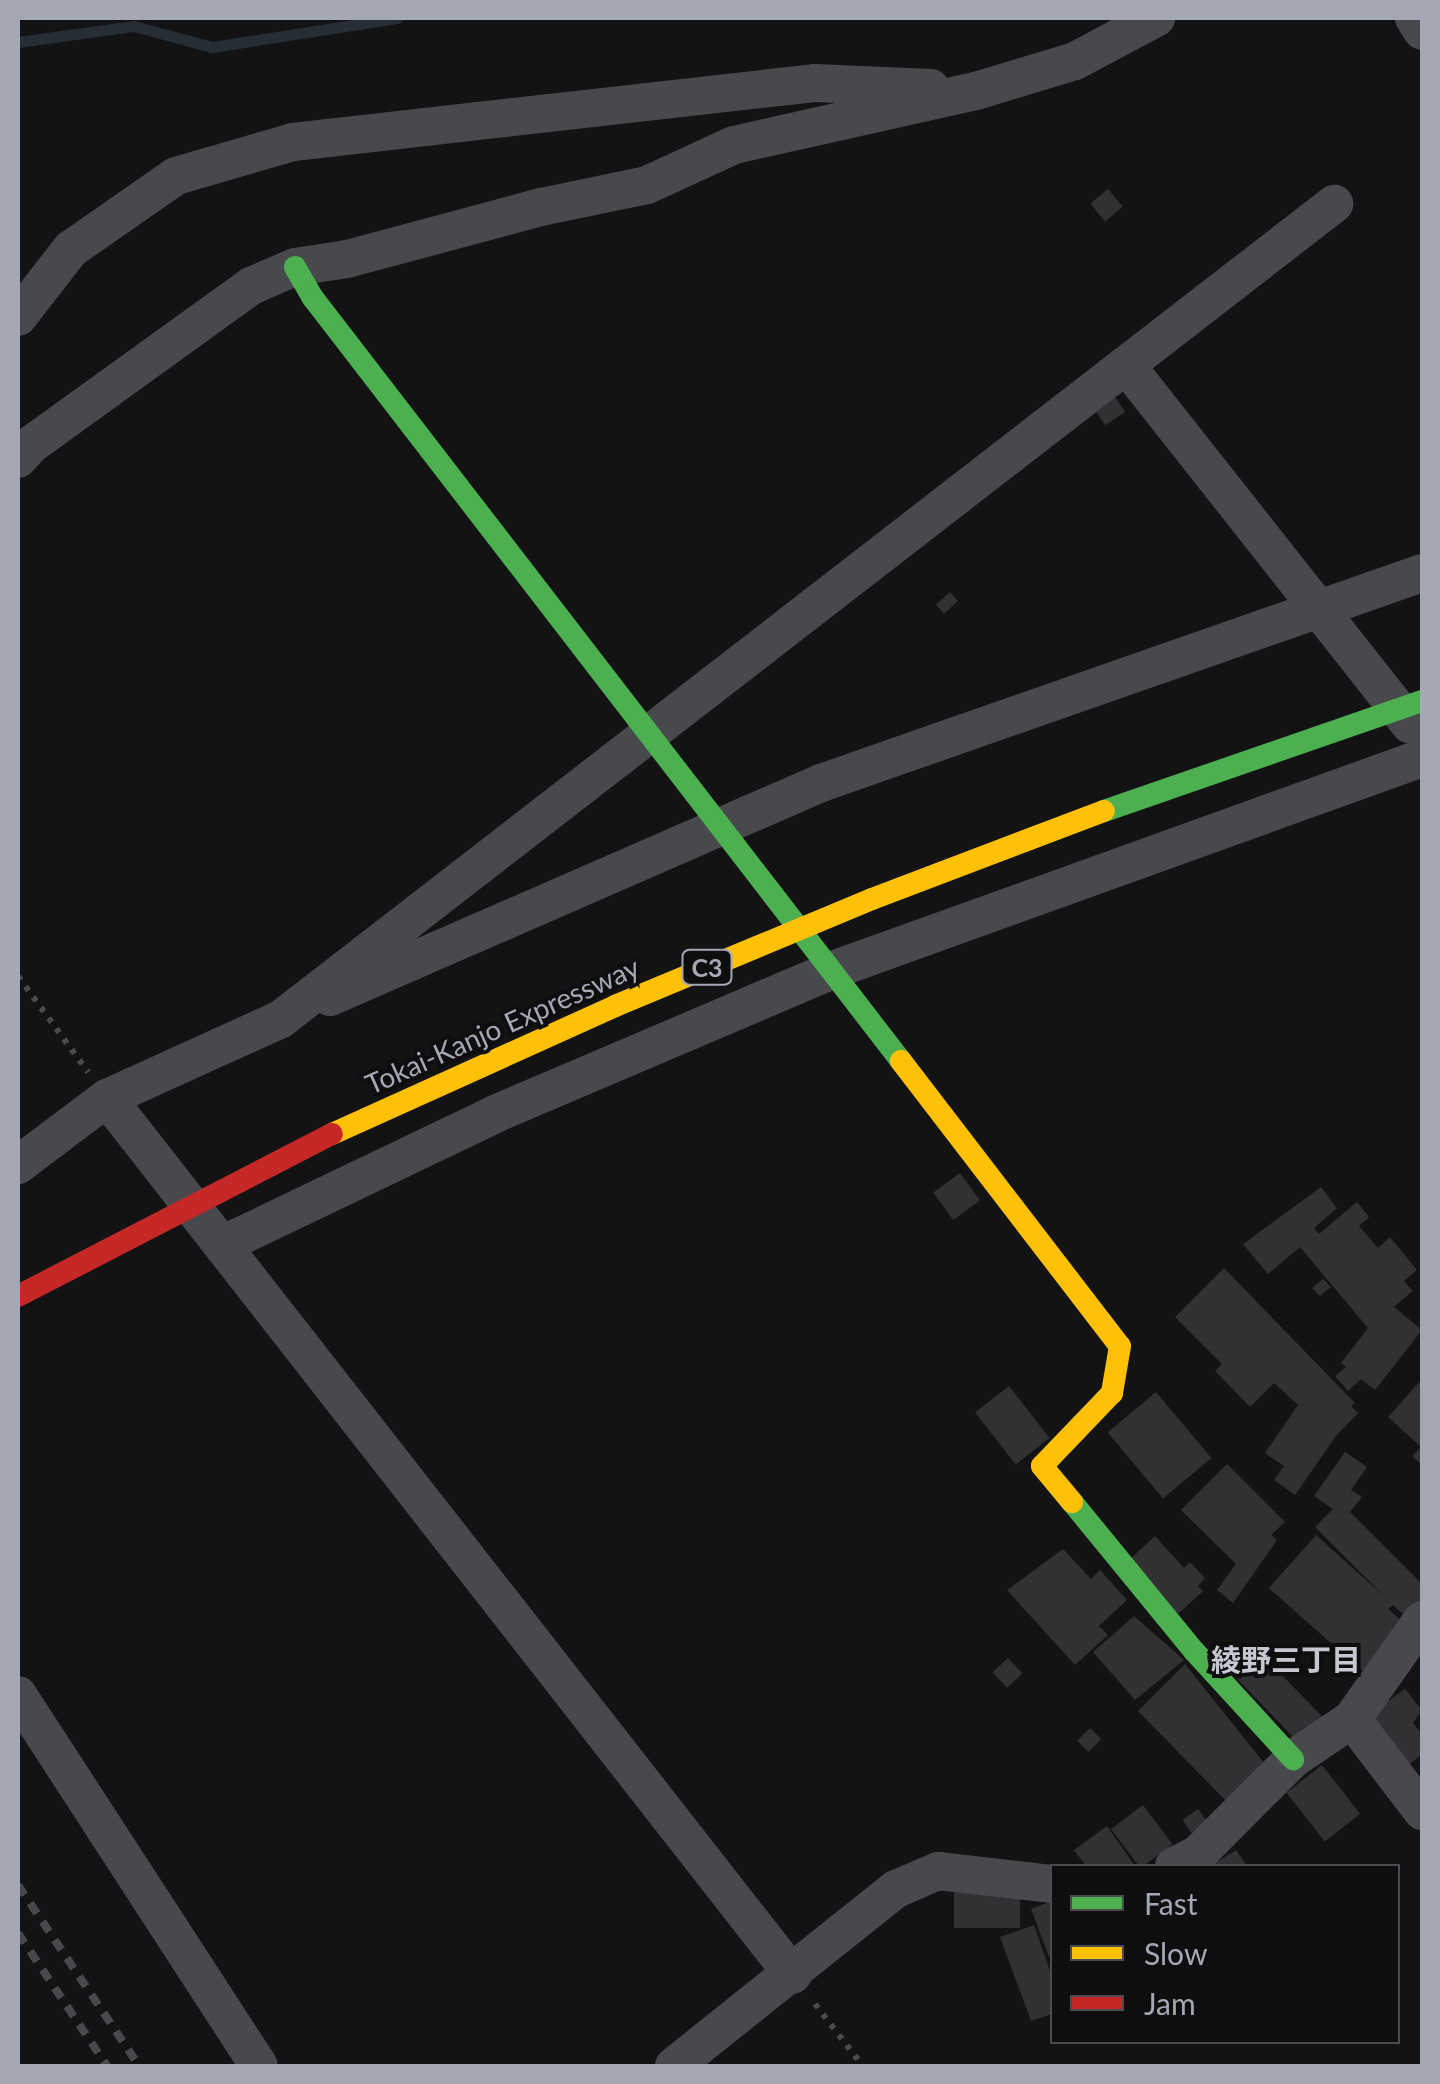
<!DOCTYPE html>
<html>
<head>
<meta charset="utf-8">
<style>
	body { margin:0 }
	#map { position:relative; width:1440px; height:2084px; overflow:hidden; background:#131314; font-family:Lato,"Noto Sans JP",sans-serif }
	div>[style] { position:absolute }
	.stream>* { height:11px; margin:-5.5px; padding:0 5.5px; transform-origin:5.5px; border-radius:5.5px; background:#272d35 }
	.building>* { inset:0; background:#313133; transform-origin:0 0 }
	.path>* { height:6px; margin-top:-3px; transform-origin:0; background:repeating-linear-gradient(90deg,#494a4e 0 5px,transparent 0 13px) }
	.street>* { height:38px; margin:-19px; padding:0 19px; transform-origin:19px; border-radius:19px; background:#48494c }
	.fast>* { height:22px; margin:-11px; padding:0 11px; transform-origin:11px; border-radius:11px; background:#4caf50 }
	.slow>* { height:22px; margin:-11px; padding:0 11px; transform-origin:11px; border-radius:11px; background:#ffc107 }
	.rail>* { height:8px; margin-top:-4px; transform-origin:0; background:repeating-linear-gradient(90deg,#48494c 0 12px,transparent 0 22px) }
	.fast-bridge>* { height:22px; margin:-11px; padding:0 11px; transform-origin:11px; border-radius:11px; background:#4caf50 }
	.slow-bridge>* { height:22px; margin:-11px; padding:0 11px; transform-origin:11px; border-radius:11px; background:#ffc107 }
	.jam-bridge>* { height:22px; margin:-11px; padding:0 11px; transform-origin:11px; border-radius:11px; background:#c62828 }
	span { translate:-50% -50%; white-space:nowrap; text-align:center; line-height:1.15; -webkit-text-stroke:8px #0e0e0f; paint-order:stroke }
	.shield-label span { padding:2px 8px; background:#0e0e0f; border:2px solid; border-radius:8px; -webkit-text-stroke-width:0 }
	.shield-label { font-size:25px; color:#a4a8b5; font-weight:700 }
	.street-label { font-size:28px; color:#a4a8b5 }
	.neighbourhood-label { font-size:30px; color:#c5c7d1; font-weight:700 }
	.frame { position:absolute; inset:0; border:20px solid #a4a8b5; pointer-events:none }
	.legend { position:absolute; left:1050px; top:1864px; width:350px; height:180px; box-sizing:border-box; background:#0e0e0f; border:2px solid #4a4c51; margin:0; padding:12px 18px; list-style:none; font-size:30px; color:#a4a8b5 }
	.legend li { display:flex; align-items:center; gap:20px; height:50px }
	.legend b { width:50px; border:2px solid #4a4c51 }
</style>
</head>
<body>
<div id="map">
	<div class="stream">
		<i style="left:18px;top:42px;width:117px;rotate:-7.9deg"></i>
		<i style="left:134px;top:26px;width:81px;rotate:15.1deg"></i>
		<i style="left:212px;top:47px;width:187px;rotate:-8.9deg"></i>
	</div>
	<div class="building">
		<i style="left:1108px;top:189px;width:23px;height:23px;rotate:50deg"></i>
		<i style="left:1115px;top:397px;width:18px;height:24px;rotate:56deg"></i>
		<i style="left:950px;top:592px;width:12px;height:19px;rotate:48deg"></i>
		<i style="left:960px;top:1173px;width:34px;height:33px;rotate:54deg"></i>
		<i style="clip-path:polygon(1321px 1187px,1337px 1208px,1314px 1228px,1319px 1234px,1357px 1202px,1369px 1217px,1359px 1226px,1378px 1248px,1390px 1237px,1417px 1270px,1404px 1281px,1413px 1291px,1394px 1307px,1422px 1330px,1375px 1390px,1361px 1379px,1348px 1391px,1335px 1376px,1346px 1367px,1341px 1363px,1368px 1328px,1300px 1247px,1268px 1274px,1243px 1244px)"></i>
		<i style="clip-path:polygon(1224px 1268px,1355px 1403px,1351px 1406px,1358px 1413px,1336px 1436px,1295px 1495px,1274px 1480px,1284px 1466px,1265px 1453px,1298px 1405px,1274px 1383px,1250px 1407px,1215px 1371px,1222px 1364px,1175px 1317px)"></i>
		<i style="clip-path:polygon(1323px 1279px,1331px 1287px,1320px 1296px,1312px 1288px)"></i>
		<i style="clip-path:polygon(1422px 1379px,1422px 1465px,1412px 1456px,1421px 1447px,1388px 1417px)"></i>
		<i style="left:1009px;top:1386px;width:66px;height:43px;rotate:52deg"></i>
		<i style="left:1156px;top:1392px;width:86px;height:63px;rotate:50deg"></i>
		<i style="clip-path:polygon(1345px 1452px,1367px 1467px,1351px 1490px,1362px 1497px,1350px 1512px,1422px 1584px,1422px 1601px,1406px 1617px,1393px 1605px,1388px 1609px,1410px 1628px,1367px 1675px,1269px 1588px,1316px 1535px,1386px 1598px,1315px 1527px,1333px 1509px,1314px 1496px)"></i>
		<i style="clip-path:polygon(1227px 1464px,1285px 1522px,1271px 1535px,1277px 1540px,1233px 1603px,1217px 1590px,1236px 1564px,1181px 1510px)"></i>
		<i style="clip-path:polygon(1155px 1536px,1184px 1568px,1190px 1562px,1205px 1578px,1198px 1586px,1203px 1591px,1177px 1615px,1127px 1562px)"></i>
		<i style="clip-path:polygon(1063px 1549px,1091px 1579px,1100px 1570px,1127px 1600px,1099px 1626px,1108px 1635px,1075px 1665px,1007px 1590px)"></i>
		<i style="clip-path:polygon(1134px 1616px,1184px 1660px,1135px 1700px,1093px 1652px)"></i>
		<i style="left:1252px;top:1644px;width:103px;height:35px;rotate:46deg"></i>
		<i style="left:1008px;top:1658px;width:21px;height:21px;rotate:47deg"></i>
		<i style="clip-path:polygon(1185px 1664px,1269px 1769px,1231px 1806px,1138px 1711px)"></i>
		<i style="clip-path:polygon(1405px 1689px,1422px 1710px,1413px 1723px,1422px 1734px,1422px 1754px,1404px 1769px,1363px 1719px)"></i>
		<i style="left:1090px;top:1728px;width:16px;height:18px;rotate:45deg"></i>
		<i style="left:1322px;top:1765px;width:62px;height:45px;rotate:52deg"></i>
		<i style="left:1143px;top:1805px;width:49px;height:40px;rotate:53deg"></i>
		<i style="left:1198px;top:1809px;width:16px;height:19px;rotate:55deg"></i>
		<i style="clip-path:polygon(1107px 1826px,1135px 1866px,1086px 1866px,1074px 1850px)"></i>
		<i style="clip-path:polygon(1236px 1850px,1247px 1866px,1210px 1866px)"></i>
		<i style="left:1020px;top:1892px;width:36px;height:66px;rotate:90deg"></i>
		<i style="clip-path:polygon(1052px 1901px,1052px 1956px,1049px 1957px,1031px 1909px)"></i>
		<i style="clip-path:polygon(1034px 1925px,1052px 1977px,1052px 2014px,1031px 2021px,1000px 1937px)"></i>
	</div>
	<div class="path">
		<i style="left:18px;top:976px;width:119px;rotate:53.9deg"></i>
		<i style="left:815px;top:2004px;width:78px;rotate:52.3deg"></i>
	</div>
	<div class="street">
		<i style="left:1414px;top:18px;width:15px;rotate:58deg"></i>
		<i style="left:18px;top:317px;width:86px;rotate:-52.1deg"></i>
		<i style="left:71px;top:249px;width:128px;rotate:-34.8deg"></i>
		<i style="left:176px;top:176px;width:122px;rotate:-16.2deg"></i>
		<i style="left:293px;top:142px;width:525px;rotate:-6.45deg"></i>
		<i style="left:815px;top:83px;width:116px;rotate:2.5deg"></i>
		<i style="left:1126px;top:365px;width:458px;rotate:51.7deg"></i>
		<i style="left:18px;top:459px;width:21px;rotate:-47deg"></i>
		<i style="left:32px;top:444px;width:270px;rotate:-35.8deg"></i>
		<i style="left:251px;top:286px;width:48px;rotate:-23.4deg"></i>
		<i style="left:295px;top:267px;width:53px;rotate:-8.7deg"></i>
		<i style="left:347px;top:259px;width:201px;rotate:-15deg"></i>
		<i style="left:541px;top:207px;width:108px;rotate:-11.7deg"></i>
		<i style="left:647px;top:185px;width:96px;rotate:-24.7deg"></i>
		<i style="left:734px;top:145px;width:248px;rotate:-12.6deg"></i>
		<i style="left:976px;top:91px;width:103px;rotate:-16.9deg"></i>
		<i style="left:1075px;top:61px;width:92px;rotate:-28deg"></i>
		<i style="left:330px;top:997px;width:536px;rotate:-23.55deg"></i>
		<i style="left:821px;top:783px;width:637px;rotate:-19.26deg"></i>
		<i style="left:107px;top:1098px;width:1113px;rotate:51.97deg"></i>
		<i style="left:18px;top:1165px;width:111px;rotate:-37deg"></i>
		<i style="left:107px;top:1098px;width:191px;rotate:-24.4deg"></i>
		<i style="left:281px;top:1019px;width:1332px;rotate:-37.74deg"></i>
		<i style="left:222px;top:1245px;width:303px;rotate:-25.6deg"></i>
		<i style="left:495px;top:1114px;width:364px;rotate:-23.1deg"></i>
		<i style="left:830px;top:971px;width:629px;rotate:-19.79deg"></i>
		<i style="left:18px;top:1695px;width:442px;rotate:57deg"></i>
		<i style="left:1352px;top:1719px;width:116px;rotate:52.7deg"></i>
		<i style="left:1174px;top:1866px;width:25px;rotate:-26deg"></i>
		<i style="left:1197px;top:1855px;width:136px;rotate:-45deg"></i>
		<i style="left:1293px;top:1759px;width:71px;rotate:-34.1deg"></i>
		<i style="left:1352px;top:1719px;width:121px;rotate:-54.7deg"></i>
		<i style="left:674px;top:2066px;width:284px;rotate:-38.6deg"></i>
		<i style="left:896px;top:1889px;width:46px;rotate:-23.2deg"></i>
		<i style="left:938px;top:1871px;width:115px;rotate:6.5deg"></i>
	</div>
	<div class="fast">
		<i style="left:295px;top:267px;width:36px;rotate:60deg"></i>
		<i style="left:313px;top:298px;width:963px;rotate:52.38deg"></i>
		<i style="left:1072px;top:1502px;width:193px;rotate:50.7deg"></i>
		<i style="left:1194px;top:1651px;width:147px;rotate:47.5deg"></i>
	</div>
	<div class="slow">
		<i style="left:901px;top:1061px;width:359px;rotate:52.5deg"></i>
		<i style="left:1120px;top:1346px;width:48px;rotate:99.7deg"></i>
		<i style="left:1112px;top:1393px;width:101px;rotate:133.8deg"></i>
		<i style="left:1042px;top:1466px;width:47px;rotate:50.2deg"></i>
	</div>
	<div class="rail">
		<i style="left:18px;top:1885px;width:218px;rotate:56.2deg"></i>
		<i style="left:18px;top:1933px;width:160px;rotate:56.2deg"></i>
	</div>
	<div class="fast-bridge">
		<i style="left:1104px;top:811px;width:336px;rotate:-19.1deg"></i>
	</div>
	<div class="slow-bridge">
		<i style="left:332px;top:1134px;width:311px;rotate:-24.3deg"></i>
		<i style="left:615px;top:1006px;width:278px;rotate:-22.6deg"></i>
		<i style="left:872px;top:899px;width:248px;rotate:-20.8deg"></i>
	</div>
	<div class="jam-bridge">
		<i style="left:18px;top:1296px;width:353px;rotate:-27.3deg"></i>
	</div>
	<div class="shield-label">
		<span style="left:707px;top:967px">C3</span>
	</div>
	<div class="street-label">
		<span style="left:502px;top:1025px;rotate:-24deg">Tokai-Kanjo Expressway</span>
	</div>
	<div class="neighbourhood-label">
		<span style="left:1286px;top:1659px">綾野三丁目</span>
	</div>
	<div class="frame"></div>
	<ul class="legend">
	<li><b style="height:12px;background:#4caf50"></b>Fast</li>
	<li><b style="height:12px;background:#ffc107"></b>Slow</li>
	<li><b style="height:12px;background:#c62828"></b>Jam</li>
	</ul>
</div>
</body>
</html>
